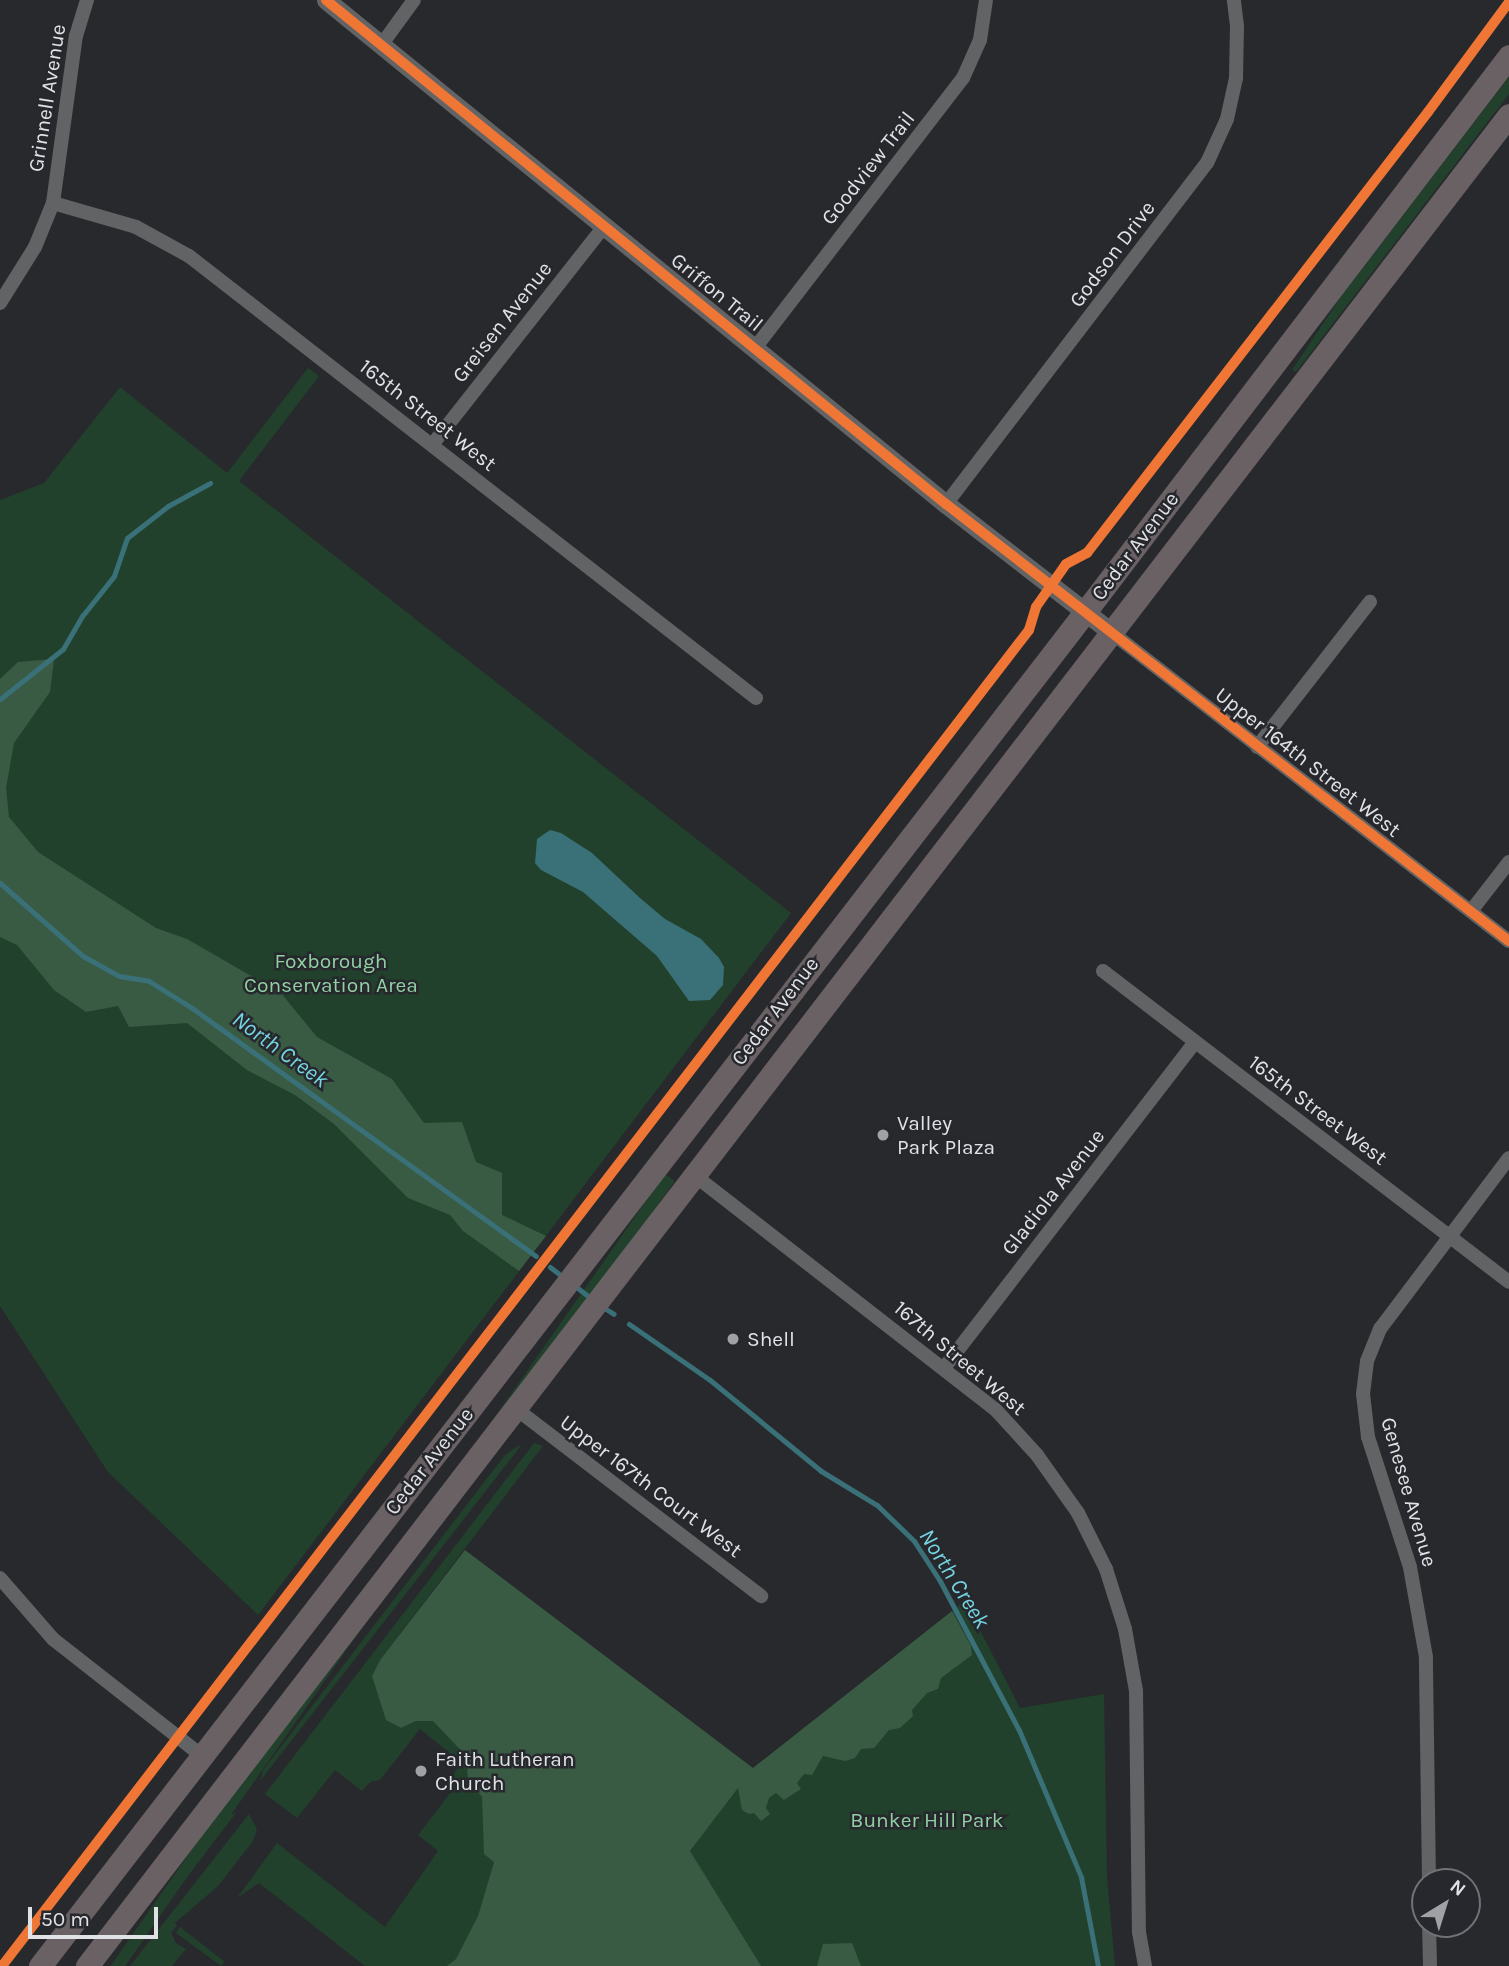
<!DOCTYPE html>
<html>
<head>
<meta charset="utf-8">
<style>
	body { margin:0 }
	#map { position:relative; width:1509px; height:1966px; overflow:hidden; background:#28292c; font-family:Karla,sans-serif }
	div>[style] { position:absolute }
	.green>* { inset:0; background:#21412c; transform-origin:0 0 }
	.forest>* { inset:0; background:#395b44 }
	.water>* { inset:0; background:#3a7078 }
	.stream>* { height:5px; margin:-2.5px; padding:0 2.5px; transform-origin:2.5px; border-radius:2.5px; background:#3a7078 }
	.minor>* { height:14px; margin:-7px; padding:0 7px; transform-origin:7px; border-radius:7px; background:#626365 }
	.tertiary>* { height:19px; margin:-9.5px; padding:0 9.5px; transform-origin:9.5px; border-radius:9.5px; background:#626365 }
	.primary>* { height:23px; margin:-11.5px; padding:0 11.5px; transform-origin:11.5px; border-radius:11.5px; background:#696163 }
	.cycleway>* { height:10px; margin:-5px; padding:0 5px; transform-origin:5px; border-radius:5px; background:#f07635 }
	.dots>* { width:19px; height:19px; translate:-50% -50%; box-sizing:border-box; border:4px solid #27282d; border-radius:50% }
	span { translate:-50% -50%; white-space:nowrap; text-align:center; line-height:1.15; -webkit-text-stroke:5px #27282d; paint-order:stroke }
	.street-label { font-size:21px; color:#e1e2e5 }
	.park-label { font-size:21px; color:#90d1a2 }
	.poi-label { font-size:21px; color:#e1e2e5 }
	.left { translate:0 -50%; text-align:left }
	.water-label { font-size:23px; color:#74d4e1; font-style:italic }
	.north { position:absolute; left:1411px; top:1868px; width:70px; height:70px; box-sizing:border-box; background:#27282d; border:2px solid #717277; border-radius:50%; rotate:38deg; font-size:19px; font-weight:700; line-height:28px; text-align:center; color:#e1e2e5 }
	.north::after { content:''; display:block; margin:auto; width:24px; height:32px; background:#a0a1a4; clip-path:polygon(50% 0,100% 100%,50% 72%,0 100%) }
	.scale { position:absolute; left:28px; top:1907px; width:130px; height:32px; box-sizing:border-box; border:4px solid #e1e2e5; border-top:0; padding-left:9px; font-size:21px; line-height:24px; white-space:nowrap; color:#e1e2e5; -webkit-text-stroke:5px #27282d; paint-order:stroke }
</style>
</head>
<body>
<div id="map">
	<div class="green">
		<i style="clip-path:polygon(1509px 77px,1509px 94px,1296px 372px,1292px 370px,1342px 295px)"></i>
		<i style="clip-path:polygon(308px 368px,319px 376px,239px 481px,791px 913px,258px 1615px,108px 1472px,0 1306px,0 500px,44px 483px,120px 387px,227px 473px)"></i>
		<i style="left:665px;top:1174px;width:12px;height:999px;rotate:35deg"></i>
		<i style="clip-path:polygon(534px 1443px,543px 1446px,380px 1660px,372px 1676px,387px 1720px,401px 1728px,416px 1721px,433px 1721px,466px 1756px,468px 1780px,482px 1797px,494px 1862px,478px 1916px,456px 1960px,447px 1966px,365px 1966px,259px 1883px,237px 1898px,277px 1843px,385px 1927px,438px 1851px,418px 1835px,451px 1792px,444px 1785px,462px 1763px,420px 1729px,380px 1780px,370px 1782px,362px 1791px,335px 1770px,297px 1818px,265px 1794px)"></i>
		<i style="clip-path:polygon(519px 1445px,520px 1447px,260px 1781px,263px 1770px,505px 1455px)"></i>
		<i style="clip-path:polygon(965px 1601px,1020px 1708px,1104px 1694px,1107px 1877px,1115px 1966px,602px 1966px,753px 1768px)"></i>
		<i style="clip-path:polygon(236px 1813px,119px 1966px,112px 1966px,228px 1816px)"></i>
		<i style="clip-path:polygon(249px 1814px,257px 1829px,253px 1841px,218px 1886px,175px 1923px,177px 1925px,171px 1933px,176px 1943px,186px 1949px,172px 1966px,130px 1966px)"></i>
		<i style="clip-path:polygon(180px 1927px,225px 1962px,221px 1966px,176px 1933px)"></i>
	</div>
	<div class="forest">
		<i style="clip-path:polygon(54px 659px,50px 692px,14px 743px,6px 788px,9px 817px,38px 852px,156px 928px,187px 939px,281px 993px,317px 1037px,392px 1079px,424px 1123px,462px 1122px,476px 1162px,502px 1173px,502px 1215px,546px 1236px,519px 1271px,463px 1231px,450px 1215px,408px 1198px,334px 1124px,295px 1095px,247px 1070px,187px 1023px,129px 1027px,118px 1006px,86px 1012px,54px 990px,17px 945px,0 937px,0 679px,18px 662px)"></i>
		<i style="clip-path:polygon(465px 1550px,753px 1768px,952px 1611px,971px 1646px,972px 1655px,941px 1678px,938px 1689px,927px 1693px,912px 1710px,913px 1716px,900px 1728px,889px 1730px,874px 1748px,861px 1749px,855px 1758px,845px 1761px,823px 1756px,812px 1775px,804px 1774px,797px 1783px,801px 1789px,784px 1800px,776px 1793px,769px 1798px,766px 1808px,770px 1814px,761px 1821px,754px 1813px,749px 1814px,742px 1810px,738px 1788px,690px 1851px,761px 1966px,447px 1966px,456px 1959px,478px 1916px,494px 1862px,484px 1854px,482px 1797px,468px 1780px,466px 1756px,433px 1721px,416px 1721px,401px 1728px,386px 1720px,372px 1676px,380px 1660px)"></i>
		<i style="clip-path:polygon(852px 1943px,861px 1966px,817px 1966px,823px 1944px)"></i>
	</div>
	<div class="water">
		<i style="clip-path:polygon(550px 830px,561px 833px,592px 853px,640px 898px,665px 919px,701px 939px,719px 958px,724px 967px,723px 985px,710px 1000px,689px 1001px,657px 956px,583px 892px,541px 870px,535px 863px,537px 839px)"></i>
	</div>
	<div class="stream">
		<i style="left:0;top:699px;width:80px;rotate:-38.4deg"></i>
		<i style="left:63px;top:649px;width:39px;rotate:-60deg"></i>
		<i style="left:83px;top:615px;width:50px;rotate:-51.5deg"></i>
		<i style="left:114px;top:576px;width:40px;rotate:-71.1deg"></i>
		<i style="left:127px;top:538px;width:52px;rotate:-38deg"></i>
		<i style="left:168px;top:506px;width:48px;rotate:-28.7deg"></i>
		<i style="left:0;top:883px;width:111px;rotate:41.3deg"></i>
		<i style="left:83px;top:956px;width:41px;rotate:29.1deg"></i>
		<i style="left:119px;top:976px;width:30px;rotate:9deg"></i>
		<i style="left:149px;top:981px;width:51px;rotate:32.1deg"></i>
		<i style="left:192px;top:1008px;width:424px;rotate:35.8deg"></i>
		<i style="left:550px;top:1267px;width:11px;rotate:38deg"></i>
		<i style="left:575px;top:1286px;width:18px;rotate:38deg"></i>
		<i style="left:606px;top:1309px;width:9px;rotate:32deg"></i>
		<i style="left:629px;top:1324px;width:98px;rotate:34.7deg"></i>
		<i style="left:710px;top:1380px;width:144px;rotate:39.3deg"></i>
		<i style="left:821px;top:1471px;width:66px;rotate:31.3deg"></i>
		<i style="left:877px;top:1505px;width:52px;rotate:44.2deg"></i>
		<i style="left:914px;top:1541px;width:48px;rotate:57deg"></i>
		<i style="left:940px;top:1581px;width:169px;rotate:62.1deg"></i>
		<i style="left:1019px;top:1730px;width:160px;rotate:67.1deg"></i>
		<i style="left:1081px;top:1877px;width:91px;rotate:79.2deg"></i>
	</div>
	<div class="minor">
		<i style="left:382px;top:44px;width:54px;rotate:-54deg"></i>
		<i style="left:53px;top:203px;width:86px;rotate:16.1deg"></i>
		<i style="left:136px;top:227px;width:60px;rotate:28.7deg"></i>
		<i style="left:189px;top:256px;width:719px;rotate:37.94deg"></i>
		<i style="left:0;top:303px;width:66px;rotate:-58deg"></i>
		<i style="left:35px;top:247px;width:48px;rotate:-67.8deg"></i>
		<i style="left:53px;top:203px;width:169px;rotate:-82.2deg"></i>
		<i style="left:76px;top:36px;width:38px;rotate:-73deg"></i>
		<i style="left:755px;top:348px;width:341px;rotate:-52.4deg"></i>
		<i style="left:963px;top:78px;width:42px;rotate:-65.9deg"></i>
		<i style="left:980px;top:40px;width:40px;rotate:-81.5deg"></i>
		<i style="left:432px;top:445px;width:280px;rotate:-51.8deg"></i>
		<i style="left:946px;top:504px;width:429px;rotate:-52.6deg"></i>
		<i style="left:1207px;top:163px;width:48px;rotate:-65.6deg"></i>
		<i style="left:1227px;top:119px;width:42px;rotate:-77.6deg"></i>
		<i style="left:1236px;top:78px;width:52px;rotate:-88.9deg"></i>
		<i style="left:1237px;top:26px;width:26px;rotate:-97deg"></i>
		<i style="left:1111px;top:632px;width:504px;rotate:37.83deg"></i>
		<i style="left:1257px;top:747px;width:184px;rotate:-52.1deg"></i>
		<i style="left:1471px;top:911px;width:62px;rotate:-52.2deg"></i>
		<i style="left:1103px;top:971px;width:511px;rotate:37.45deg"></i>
		<i style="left:694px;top:1175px;width:381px;rotate:37.9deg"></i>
		<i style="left:995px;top:1409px;width:62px;rotate:47.6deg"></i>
		<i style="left:1037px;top:1455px;width:71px;rotate:54.7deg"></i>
		<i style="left:1078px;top:1513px;width:63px;rotate:63.4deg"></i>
		<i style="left:1106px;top:1569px;width:63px;rotate:72.4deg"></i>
		<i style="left:1125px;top:1629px;width:63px;rotate:79.9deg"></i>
		<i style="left:1136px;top:1691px;width:241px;rotate:89.3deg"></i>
		<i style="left:1139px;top:1932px;width:35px;rotate:80deg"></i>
		<i style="left:944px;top:1368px;width:411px;rotate:-52.4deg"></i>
		<i style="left:515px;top:1408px;width:310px;rotate:37.4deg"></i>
		<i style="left:0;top:1578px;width:81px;rotate:49deg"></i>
		<i style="left:53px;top:1639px;width:189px;rotate:38.1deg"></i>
		<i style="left:1429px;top:1882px;width:225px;rotate:-90.8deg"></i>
		<i style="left:1426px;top:1657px;width:91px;rotate:-100.1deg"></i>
		<i style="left:1410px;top:1567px;width:137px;rotate:-107.9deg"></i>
		<i style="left:1368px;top:1437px;width:43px;rotate:-96.6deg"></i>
		<i style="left:1363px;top:1394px;width:33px;rotate:-83deg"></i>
		<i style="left:1367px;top:1361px;width:35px;rotate:-68deg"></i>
		<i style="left:1380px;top:1329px;width:214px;rotate:-53deg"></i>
		<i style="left:1429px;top:1924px;width:42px;rotate:88.6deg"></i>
	</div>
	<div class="tertiary">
		<i style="left:326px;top:0;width:799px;rotate:39.11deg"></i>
		<i style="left:946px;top:504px;width:209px;rotate:37.8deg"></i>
	</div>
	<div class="primary">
		<i style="left:40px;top:1966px;width:1710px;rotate:-52.34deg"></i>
		<i style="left:1085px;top:612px;width:699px;rotate:-52.67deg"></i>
		<i style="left:87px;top:1966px;width:2334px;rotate:-52.47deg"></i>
	</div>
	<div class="cycleway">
		<i style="left:326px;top:0;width:799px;rotate:39.11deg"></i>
		<i style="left:946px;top:504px;width:713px;rotate:37.82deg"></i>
		<i style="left:2px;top:1966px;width:1685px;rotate:-52.45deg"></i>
		<i style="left:1029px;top:630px;width:24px;rotate:-73deg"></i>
		<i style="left:1036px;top:607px;width:52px;rotate:-55.1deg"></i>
		<i style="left:1066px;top:564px;width:24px;rotate:-28deg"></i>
		<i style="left:1087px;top:553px;width:557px;rotate:-52.29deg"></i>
		<i style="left:1428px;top:112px;width:137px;rotate:-53.6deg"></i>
	</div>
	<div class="dots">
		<i style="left:883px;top:1135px;background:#a0a1a4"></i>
		<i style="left:733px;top:1339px;background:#a0a1a4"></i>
		<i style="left:421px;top:1771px;background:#a0a1a4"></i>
	</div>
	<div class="street-label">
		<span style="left:47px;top:98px;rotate:-81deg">Grinnell Avenue</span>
		<span style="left:868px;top:168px;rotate:-52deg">Goodview Trail</span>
		<span style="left:1112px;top:254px;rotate:-53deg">Godson Drive</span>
		<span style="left:717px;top:292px;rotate:39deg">Griffon Trail</span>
		<span style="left:502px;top:322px;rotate:-52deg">Greisen Avenue</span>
		<span style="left:428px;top:415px;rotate:38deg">165th Street West</span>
		<span style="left:1135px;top:546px;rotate:-53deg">Cedar Avenue</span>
		<span style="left:1308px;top:762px;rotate:38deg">Upper 164th Street West</span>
		<span style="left:775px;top:1011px;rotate:-53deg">Cedar Avenue</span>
		<span style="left:1318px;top:1110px;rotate:37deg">165th Street West</span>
		<span style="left:1053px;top:1192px;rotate:-52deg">Gladiola Avenue</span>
		<span style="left:960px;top:1358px;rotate:40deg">167th Street West</span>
		<span style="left:429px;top:1461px;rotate:-52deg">Cedar Avenue</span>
		<span style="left:651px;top:1486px;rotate:37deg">Upper 167th Court West</span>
		<span style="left:1409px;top:1492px;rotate:74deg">Genesee Avenue</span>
	</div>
	<div class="park-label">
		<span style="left:331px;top:973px">Foxborough<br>Conservation Area</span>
		<span style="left:927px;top:1820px">Bunker Hill Park</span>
	</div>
	<div class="poi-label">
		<span class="left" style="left:897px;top:1135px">Valley<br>Park Plaza</span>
		<span class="left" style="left:747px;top:1339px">Shell</span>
		<span class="left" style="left:435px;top:1771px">Faith Lutheran<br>Church</span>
	</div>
	<div class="water-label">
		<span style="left:280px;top:1050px;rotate:36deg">North Creek</span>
		<span style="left:954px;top:1579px;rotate:58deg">North Creek</span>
	</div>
	<div class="north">N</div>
	<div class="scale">50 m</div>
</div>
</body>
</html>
